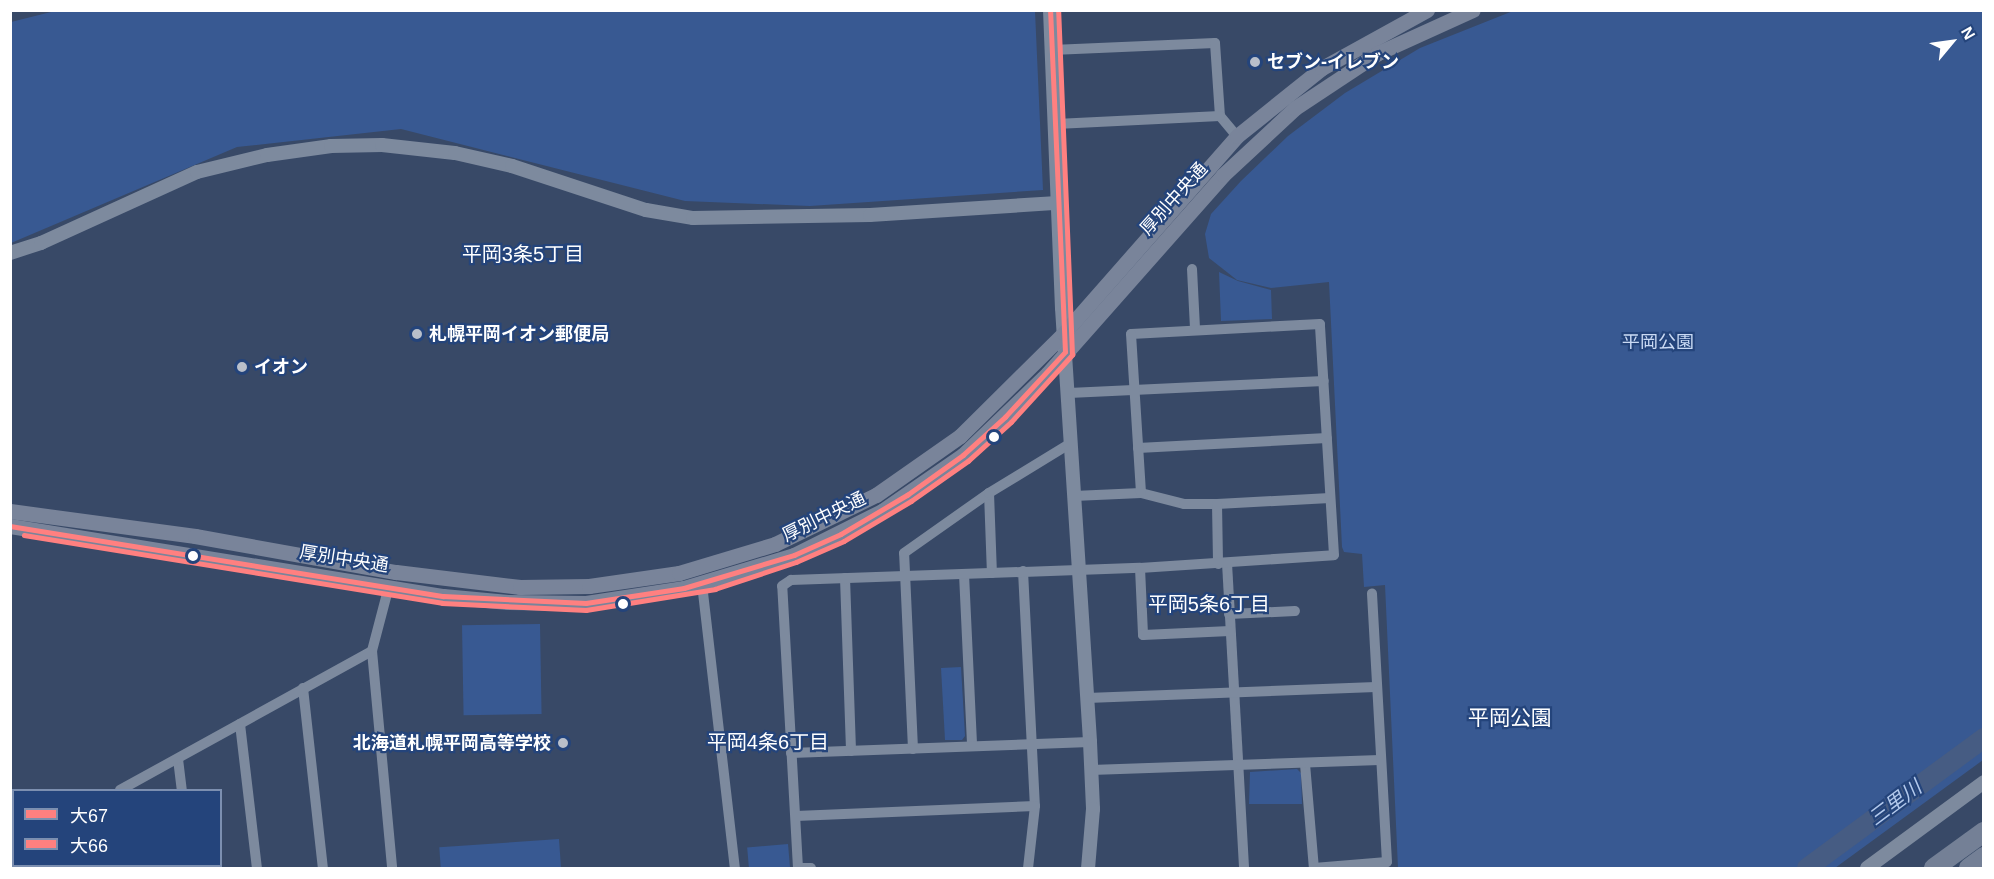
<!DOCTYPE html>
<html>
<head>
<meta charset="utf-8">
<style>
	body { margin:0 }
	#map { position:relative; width:1994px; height:879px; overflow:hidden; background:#384967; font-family:Helvetica,"Noto Sans JP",sans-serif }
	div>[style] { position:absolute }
	.green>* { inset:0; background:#385992; transform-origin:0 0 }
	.river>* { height:20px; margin:-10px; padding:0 10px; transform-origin:10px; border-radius:10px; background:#465c83 }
	.minor>* { height:10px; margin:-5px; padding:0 5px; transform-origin:5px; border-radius:5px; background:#7d8a9e }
	.tertiary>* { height:14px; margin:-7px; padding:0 7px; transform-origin:7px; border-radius:7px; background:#7d8a9e }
	.secondary>* { height:15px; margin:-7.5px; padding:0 7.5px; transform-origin:7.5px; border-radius:7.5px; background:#79849a }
	.motorway>* { height:20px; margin:-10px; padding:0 10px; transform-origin:10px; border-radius:10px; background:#748096 }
	.bus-1>* { height:4.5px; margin:-2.25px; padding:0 2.25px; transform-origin:2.25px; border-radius:2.25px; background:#ff8080 }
	.bus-2>* { height:4.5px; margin:-2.25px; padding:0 2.25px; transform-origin:2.25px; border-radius:2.25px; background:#ff8080 }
	.dots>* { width:16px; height:16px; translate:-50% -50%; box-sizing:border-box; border:3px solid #24447b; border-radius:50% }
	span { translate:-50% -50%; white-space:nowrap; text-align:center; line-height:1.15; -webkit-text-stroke:4.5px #24447b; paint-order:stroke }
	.poi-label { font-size:18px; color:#fff; font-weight:700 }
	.left { translate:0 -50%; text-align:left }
	.right { translate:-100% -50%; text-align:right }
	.street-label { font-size:18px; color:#fff }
	.park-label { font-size:18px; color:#cadaf4 }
	.neighbourhood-label { font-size:20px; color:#fff }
	.water-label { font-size:20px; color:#b3c9ec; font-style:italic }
	.quarter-label { font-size:21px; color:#fff }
	.frame { position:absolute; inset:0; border:12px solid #fff; pointer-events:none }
	.legend { position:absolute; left:12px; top:789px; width:210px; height:78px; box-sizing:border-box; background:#24447b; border:2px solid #7c8fb0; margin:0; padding:8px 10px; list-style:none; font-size:18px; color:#fff }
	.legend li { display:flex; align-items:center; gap:12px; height:30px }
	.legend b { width:30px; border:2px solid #7c8fb0 }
	.north { position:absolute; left:1922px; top:12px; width:60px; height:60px; -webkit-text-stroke:4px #24447b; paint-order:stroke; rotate:61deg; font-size:16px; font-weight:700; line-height:24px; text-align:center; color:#fff }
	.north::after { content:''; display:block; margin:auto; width:21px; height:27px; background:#fff; clip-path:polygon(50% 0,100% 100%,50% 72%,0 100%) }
</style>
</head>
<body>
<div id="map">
	<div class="green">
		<i style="clip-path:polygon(59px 10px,1035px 11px,1043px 190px,810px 206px,685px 201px,401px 129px,237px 147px,11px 243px,11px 22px)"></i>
		<i style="clip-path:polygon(1513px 11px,1983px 11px,1983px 760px,1835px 868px,1398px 868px,1385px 585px,1364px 587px,1362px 554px,1344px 552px,1342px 547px,1329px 282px,1271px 288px,1237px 280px,1209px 258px,1205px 234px,1211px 214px,1241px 181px,1288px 136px,1345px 93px,1420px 48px)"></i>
		<i style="clip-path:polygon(1219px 272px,1238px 281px,1271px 290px,1272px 319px,1221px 321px)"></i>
		<i style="left:540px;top:624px;width:90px;height:78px;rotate:89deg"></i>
		<i style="clip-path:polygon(961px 667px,965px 736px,962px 740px,945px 740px,941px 668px)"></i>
		<i style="clip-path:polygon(1297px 769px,1301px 773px,1302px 804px,1249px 804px,1250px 772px)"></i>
		<i style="left:559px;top:839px;width:29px;height:120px;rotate:86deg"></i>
		<i style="left:788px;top:844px;width:24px;height:41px;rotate:85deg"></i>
	</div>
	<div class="river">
		<i style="left:1807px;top:868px;width:220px;rotate:-36.3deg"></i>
	</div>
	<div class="minor">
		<i style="left:1052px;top:50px;width:163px;rotate:-2.5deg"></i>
		<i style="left:1215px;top:43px;width:73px;rotate:86.1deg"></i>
		<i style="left:1220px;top:116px;width:26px;rotate:50deg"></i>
		<i style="left:1056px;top:124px;width:164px;rotate:-2.8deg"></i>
		<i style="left:1192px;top:269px;width:60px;rotate:87.1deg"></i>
		<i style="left:1069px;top:393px;width:255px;rotate:-2.7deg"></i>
		<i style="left:1138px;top:448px;width:189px;rotate:-3deg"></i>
		<i style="left:989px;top:493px;width:80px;rotate:87.9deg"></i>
		<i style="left:1074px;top:496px;width:67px;rotate:-2.6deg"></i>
		<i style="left:1141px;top:493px;width:44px;rotate:14.3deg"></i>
		<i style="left:1184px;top:504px;width:33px"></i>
		<i style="left:1217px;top:504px;width:113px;rotate:-3deg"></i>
		<i style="left:1217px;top:504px;width:60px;rotate:89deg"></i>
		<i style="left:1227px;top:563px;width:305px;rotate:86.8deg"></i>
		<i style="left:1140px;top:568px;width:67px;rotate:87.4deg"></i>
		<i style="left:1143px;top:635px;width:87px;rotate:-2.6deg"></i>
		<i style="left:1023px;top:571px;width:235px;rotate:87.1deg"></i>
		<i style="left:1035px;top:806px;width:62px;rotate:96.4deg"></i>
		<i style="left:964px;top:574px;width:172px;rotate:87.3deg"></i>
		<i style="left:845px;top:578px;width:173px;rotate:88deg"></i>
		<i style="left:702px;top:584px;width:286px;rotate:83.4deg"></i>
		<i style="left:389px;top:586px;width:67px;rotate:104.7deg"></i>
		<i style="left:372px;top:651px;width:218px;rotate:84.7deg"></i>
		<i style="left:1229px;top:614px;width:66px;rotate:-2.6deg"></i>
		<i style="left:303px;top:688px;width:181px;rotate:83.7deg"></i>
		<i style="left:1087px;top:698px;width:289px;rotate:-2.2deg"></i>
		<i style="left:240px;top:724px;width:145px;rotate:83.3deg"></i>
		<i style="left:913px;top:749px;width:196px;rotate:-92.6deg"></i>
		<i style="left:904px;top:553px;width:104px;rotate:-35.2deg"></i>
		<i style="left:989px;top:493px;width:96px;rotate:-31.4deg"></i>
		<i style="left:791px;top:753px;width:299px;rotate:-2.1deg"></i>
		<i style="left:178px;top:759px;width:31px;rotate:83deg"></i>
		<i style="left:1305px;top:764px;width:104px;rotate:85.1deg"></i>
		<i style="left:1091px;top:770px;width:289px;rotate:-2deg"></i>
		<i style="left:120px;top:790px;width:288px;rotate:-28.9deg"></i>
		<i style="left:796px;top:816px;width:239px;rotate:-2.4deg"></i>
		<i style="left:10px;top:853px;width:4px;rotate:-27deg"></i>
		<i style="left:124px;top:866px;width:2px;rotate:90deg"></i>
		<i style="left:191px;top:866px;width:2px;rotate:90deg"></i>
		<i style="left:811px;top:868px;width:13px;rotate:180deg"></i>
		<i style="left:798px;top:868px;width:282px;rotate:-93.2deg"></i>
		<i style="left:782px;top:586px;width:11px;rotate:-34deg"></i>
		<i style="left:791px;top:580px;width:349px;rotate:-2deg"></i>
		<i style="left:1140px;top:568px;width:194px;rotate:-3.8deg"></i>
		<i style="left:1334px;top:555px;width:231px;rotate:-93.5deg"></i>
		<i style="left:1320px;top:324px;width:189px;rotate:177deg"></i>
		<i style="left:1131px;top:334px;width:159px;rotate:86.4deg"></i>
		<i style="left:1314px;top:868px;width:73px;rotate:-4.7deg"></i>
		<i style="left:1387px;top:862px;width:269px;rotate:-93.2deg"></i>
	</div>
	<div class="tertiary">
		<i style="left:1050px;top:10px;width:298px;rotate:87.7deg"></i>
		<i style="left:1062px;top:308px;width:435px;rotate:86.3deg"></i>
		<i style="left:1090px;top:742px;width:67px;rotate:87.4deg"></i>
		<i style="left:1093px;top:809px;width:59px;rotate:94.8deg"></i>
		<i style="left:10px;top:253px;width:33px;rotate:-18deg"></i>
		<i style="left:41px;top:243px;width:171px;rotate:-24.5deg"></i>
		<i style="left:197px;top:172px;width:72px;rotate:-13.7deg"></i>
		<i style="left:267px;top:155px;width:65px;rotate:-8deg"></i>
		<i style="left:331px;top:146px;width:51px;rotate:-1.1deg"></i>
		<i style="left:382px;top:145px;width:73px;rotate:6.3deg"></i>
		<i style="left:455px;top:153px;width:58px;rotate:12.8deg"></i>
		<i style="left:512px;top:166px;width:141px;rotate:18.2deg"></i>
		<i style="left:646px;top:210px;width:48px;rotate:9.7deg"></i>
		<i style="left:693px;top:218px;width:177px;rotate:-1deg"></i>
		<i style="left:870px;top:215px;width:188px;rotate:-3.7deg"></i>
		<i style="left:1867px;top:868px;width:145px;rotate:-36.3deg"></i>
	</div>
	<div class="secondary">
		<i style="left:10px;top:511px;width:187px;rotate:7.7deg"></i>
		<i style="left:195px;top:536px;width:204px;rotate:10.2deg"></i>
		<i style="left:396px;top:572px;width:125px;rotate:6.9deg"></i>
		<i style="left:520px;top:587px;width:69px;rotate:-0.8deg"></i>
		<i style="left:589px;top:586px;width:91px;rotate:-8.2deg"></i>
		<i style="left:679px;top:573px;width:100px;rotate:-16.8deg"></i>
		<i style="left:775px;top:544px;width:112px;rotate:-25.9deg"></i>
		<i style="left:876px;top:495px;width:103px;rotate:-35.1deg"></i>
		<i style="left:960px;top:436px;width:146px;rotate:-44.7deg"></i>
		<i style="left:1064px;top:333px;width:262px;rotate:-48.7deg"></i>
		<i style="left:1237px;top:136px;width:109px;rotate:-38.7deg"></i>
		<i style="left:1322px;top:68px;width:120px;rotate:-28.9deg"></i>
		<i style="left:10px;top:526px;width:439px;rotate:9.2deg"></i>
		<i style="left:443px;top:596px;width:65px;rotate:5.3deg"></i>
		<i style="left:508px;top:602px;width:78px;rotate:0.7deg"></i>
		<i style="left:586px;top:603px;width:99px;rotate:-8.7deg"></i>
		<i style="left:684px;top:588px;width:115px;rotate:-16.7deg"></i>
		<i style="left:794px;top:555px;width:98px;rotate:-26.6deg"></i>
		<i style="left:882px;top:511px;width:98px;rotate:-34.7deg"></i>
		<i style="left:963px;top:455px;width:118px;rotate:-44deg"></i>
		<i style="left:1048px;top:373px;width:264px;rotate:-48.5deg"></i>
		<i style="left:1223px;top:175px;width:98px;rotate:-42.9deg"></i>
		<i style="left:1295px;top:108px;width:100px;rotate:-33.5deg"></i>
		<i style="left:1378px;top:53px;width:104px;rotate:-24.4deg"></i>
	</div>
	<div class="motorway">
		<i style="left:1934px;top:868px;width:62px;rotate:-35.8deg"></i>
		<i style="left:1969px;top:868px;width:19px;rotate:-36deg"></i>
	</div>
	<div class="bus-1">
		<i style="left:10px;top:526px;width:439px;rotate:9.2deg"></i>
		<i style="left:443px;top:596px;width:143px;rotate:2.8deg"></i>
		<i style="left:586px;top:603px;width:99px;rotate:-8.7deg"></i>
		<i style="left:684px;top:588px;width:115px;rotate:-16.7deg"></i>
		<i style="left:794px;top:555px;width:51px;rotate:-24.1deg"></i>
		<i style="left:841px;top:534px;width:77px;rotate:-30.6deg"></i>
		<i style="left:907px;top:495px;width:69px;rotate:-35.5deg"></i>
		<i style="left:963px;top:455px;width:57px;rotate:-42.1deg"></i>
		<i style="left:1005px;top:417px;width:88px;rotate:-47.3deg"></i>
		<i style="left:1065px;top:352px;width:342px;rotate:-92.5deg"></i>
	</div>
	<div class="bus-2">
		<i style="left:24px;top:535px;width:423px;rotate:9.2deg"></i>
		<i style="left:442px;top:603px;width:144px;rotate:2.8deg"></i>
		<i style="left:586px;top:610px;width:131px;rotate:-9.2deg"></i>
		<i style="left:715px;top:589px;width:85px;rotate:-18.4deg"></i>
		<i style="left:796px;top:562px;width:52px;rotate:-23.6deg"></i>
		<i style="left:844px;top:541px;width:78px;rotate:-30.8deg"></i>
		<i style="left:911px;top:501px;width:70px;rotate:-35.1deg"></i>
		<i style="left:968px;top:461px;width:58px;rotate:-42.2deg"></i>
		<i style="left:1011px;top:422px;width:91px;rotate:-47.7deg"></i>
		<i style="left:1072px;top:355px;width:345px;rotate:-92.3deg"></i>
	</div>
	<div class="dots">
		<i style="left:1255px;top:62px;background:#b9bfca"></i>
		<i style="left:417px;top:334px;background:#b9bfca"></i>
		<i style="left:242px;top:367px;background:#b9bfca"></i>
		<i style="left:994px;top:437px;background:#fff"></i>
		<i style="left:193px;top:556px;background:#fff"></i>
		<i style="left:623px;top:604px;background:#fff"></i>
		<i style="left:563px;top:743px;background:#b9bfca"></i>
	</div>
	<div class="poi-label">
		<span class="left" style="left:1267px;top:62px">セブン-イレブン</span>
		<span class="left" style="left:429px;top:334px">札幌平岡イオン郵便局</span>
		<span class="left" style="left:254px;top:367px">イオン</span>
		<span class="right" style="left:551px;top:743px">北海道札幌平岡高等学校</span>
	</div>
	<div class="street-label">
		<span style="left:1174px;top:199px;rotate:-48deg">厚別中央通</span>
		<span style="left:824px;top:517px;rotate:-26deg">厚別中央通</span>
		<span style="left:344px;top:559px;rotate:9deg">厚別中央通</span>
	</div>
	<div class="park-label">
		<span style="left:1658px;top:342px">平岡公園</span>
	</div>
	<div class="neighbourhood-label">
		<span style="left:523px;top:254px">平岡3条5丁目</span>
		<span style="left:1209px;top:604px">平岡5条6丁目</span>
		<span style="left:768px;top:742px">平岡4条6丁目</span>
	</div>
	<div class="water-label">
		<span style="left:1895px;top:803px;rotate:-37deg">三里川</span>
	</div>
	<div class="quarter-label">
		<span style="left:1510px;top:718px">平岡公園</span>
	</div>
	<div class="frame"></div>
	<ul class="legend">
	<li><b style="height:8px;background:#ff8080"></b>大67</li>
	<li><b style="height:8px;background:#ff8080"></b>大66</li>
	</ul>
	<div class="north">N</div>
</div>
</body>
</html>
